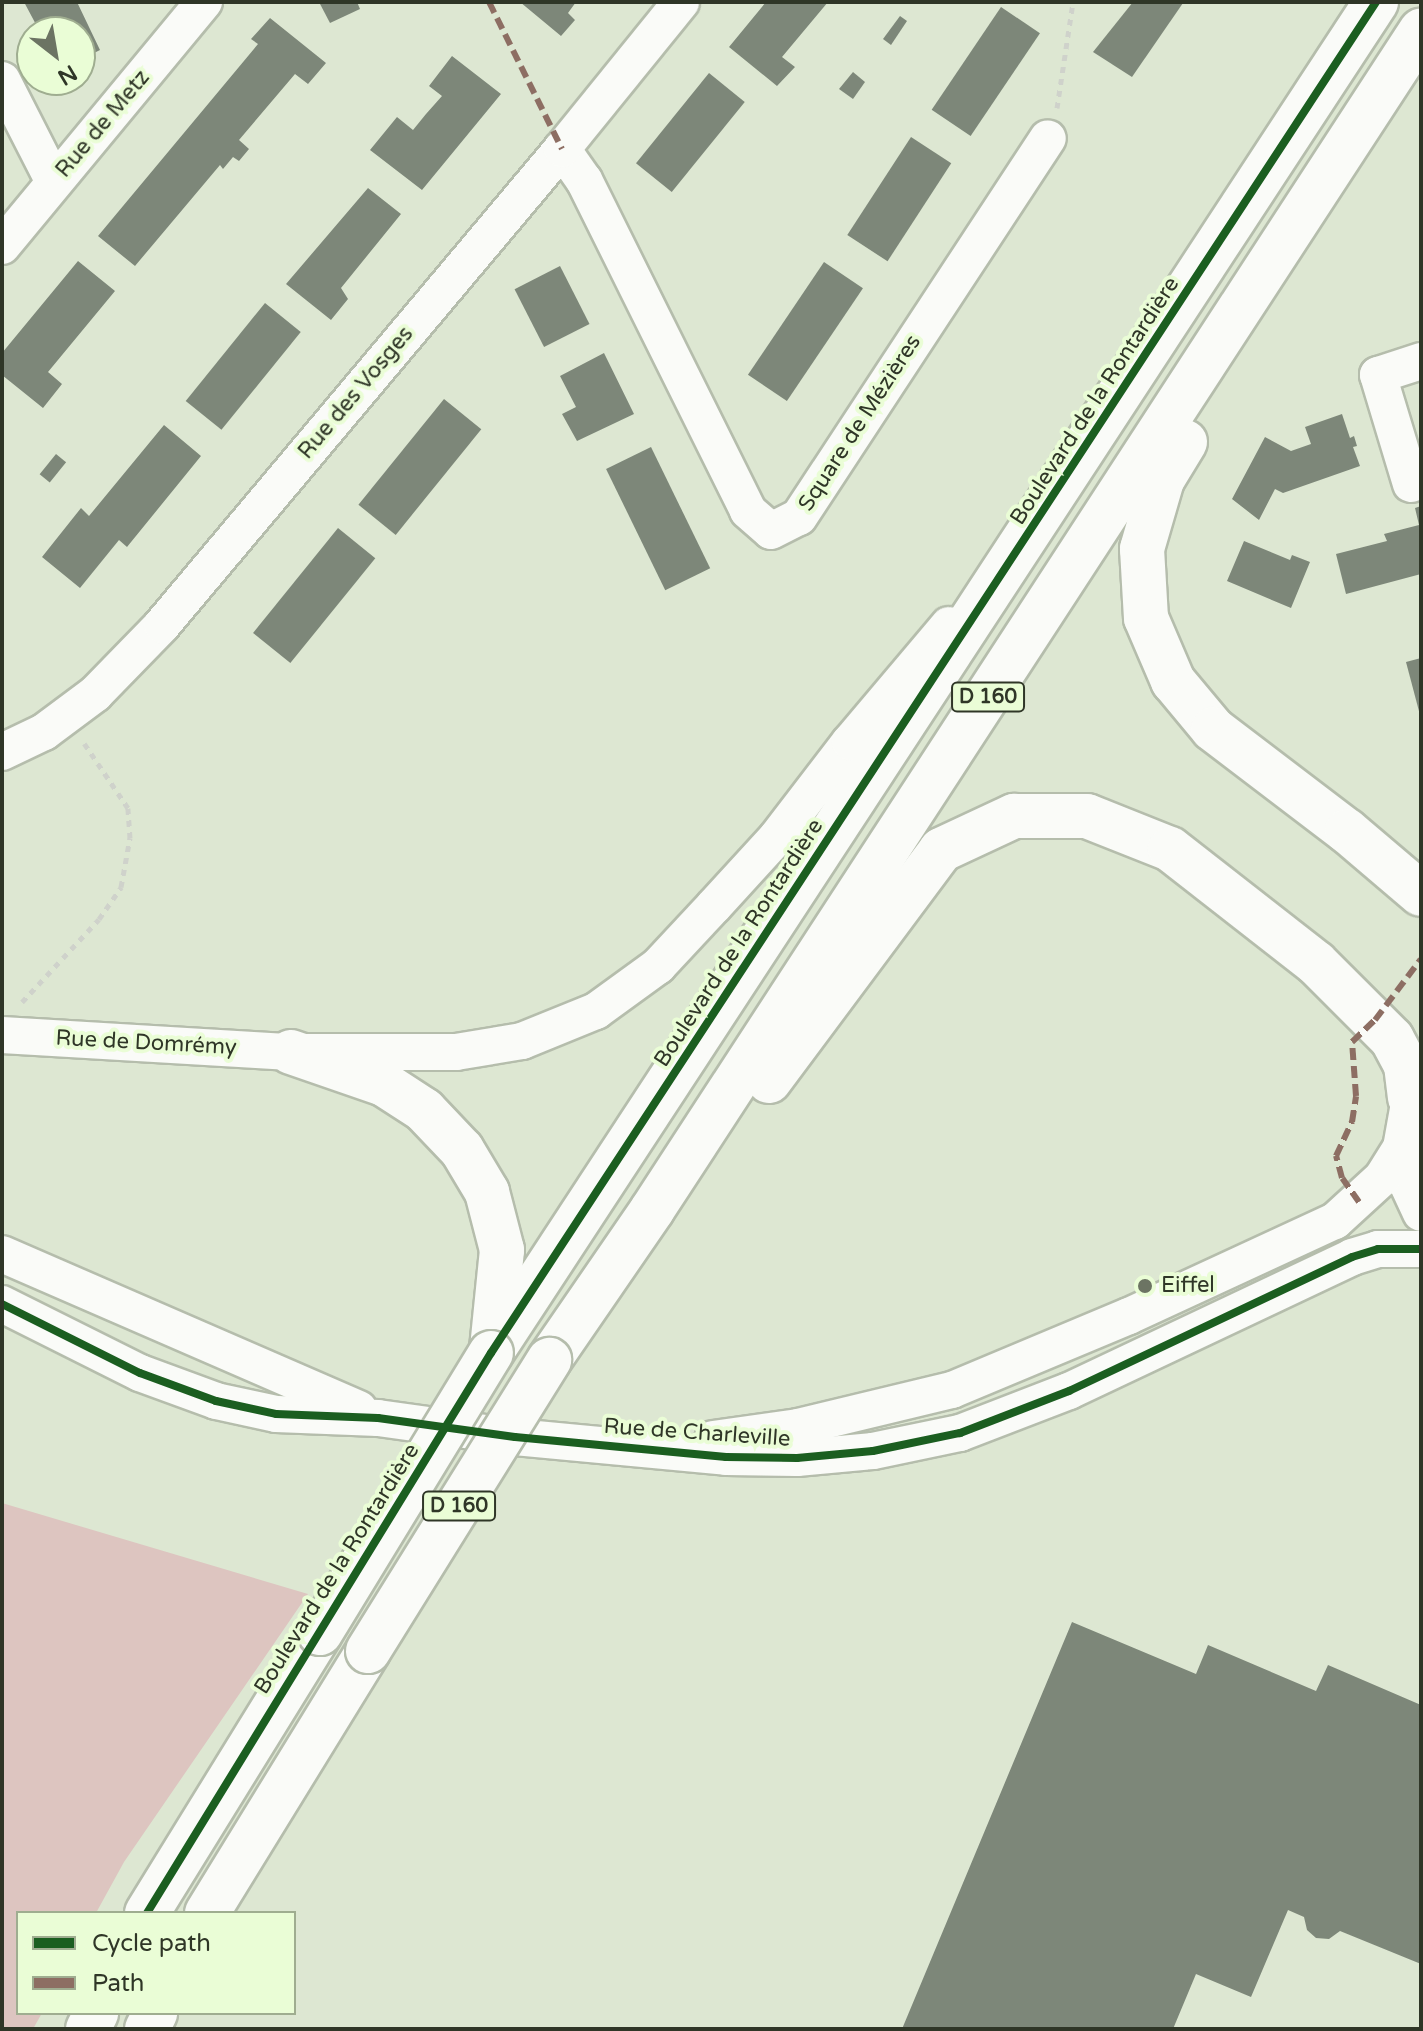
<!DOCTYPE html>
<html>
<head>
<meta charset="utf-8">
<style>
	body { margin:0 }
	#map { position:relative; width:1423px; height:2031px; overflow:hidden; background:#dde7d2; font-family:"Varela Round",sans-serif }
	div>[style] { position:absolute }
	.green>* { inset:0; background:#ddc5c0 }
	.building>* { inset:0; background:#7d8779; transform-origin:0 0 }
	.path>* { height:5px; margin-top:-2.5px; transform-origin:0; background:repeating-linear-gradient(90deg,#cfd2cb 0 6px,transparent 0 12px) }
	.roads { filter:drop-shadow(2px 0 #b5bdac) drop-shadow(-2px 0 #b5bdac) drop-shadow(0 2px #b5bdac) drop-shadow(0 -2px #b5bdac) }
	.minor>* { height:36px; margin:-18px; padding:0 18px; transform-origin:18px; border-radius:18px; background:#fafbf8 }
	.major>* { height:44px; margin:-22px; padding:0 22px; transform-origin:22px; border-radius:22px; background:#fafbf8 }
	.bridges { filter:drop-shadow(2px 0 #b5bdac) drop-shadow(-2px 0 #b5bdac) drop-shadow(0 2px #b5bdac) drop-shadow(0 -2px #b5bdac) }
	.major-bridge>* { height:44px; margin:-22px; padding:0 22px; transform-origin:22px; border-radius:22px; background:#fafbf8 }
	.quiet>* { height:6px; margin-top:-3px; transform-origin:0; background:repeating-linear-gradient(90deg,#8d6e63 0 12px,transparent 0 18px) }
	.cycleway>* { height:8px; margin:-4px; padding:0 4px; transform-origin:4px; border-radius:4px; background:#1b5e20 }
	.dots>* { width:22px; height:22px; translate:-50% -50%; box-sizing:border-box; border:4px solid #eafdd6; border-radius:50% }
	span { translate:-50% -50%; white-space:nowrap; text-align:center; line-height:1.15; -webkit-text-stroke:8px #eafdd6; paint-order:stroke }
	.shield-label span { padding:2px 6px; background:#eafdd6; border:2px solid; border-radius:6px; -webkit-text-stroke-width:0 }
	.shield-label { font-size:20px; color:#2f3627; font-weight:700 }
	.street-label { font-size:22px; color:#2f3627 }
	.poi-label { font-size:22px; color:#2f3627 }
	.left { translate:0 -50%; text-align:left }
	.frame { position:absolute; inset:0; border:4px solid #2f3627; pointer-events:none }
	.legend { position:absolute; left:16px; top:1911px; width:280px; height:104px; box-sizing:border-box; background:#eafdd6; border:2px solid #9fad90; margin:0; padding:10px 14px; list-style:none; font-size:24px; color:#2f3627 }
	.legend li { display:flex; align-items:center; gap:16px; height:40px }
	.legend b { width:40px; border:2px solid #9fad90 }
	.north { position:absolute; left:16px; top:16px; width:80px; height:80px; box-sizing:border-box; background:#eafdd6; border:2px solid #9fad90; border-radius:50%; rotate:149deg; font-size:22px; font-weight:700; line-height:32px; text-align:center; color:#2f3627 }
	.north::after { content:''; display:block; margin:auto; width:28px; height:36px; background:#6c7463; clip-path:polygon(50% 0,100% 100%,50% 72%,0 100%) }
</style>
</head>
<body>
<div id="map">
	<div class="green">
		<i style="clip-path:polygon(2px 1503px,308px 1594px,124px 1862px,96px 1913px,18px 1913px,18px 2013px,42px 2013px,33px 2029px,2px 2029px)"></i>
	</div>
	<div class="building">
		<i style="clip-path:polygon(24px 2px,77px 2px,100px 50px,80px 60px,80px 32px,40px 32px)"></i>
		<i style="clip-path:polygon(319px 2px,357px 2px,360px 9px,330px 23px)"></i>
		<i style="clip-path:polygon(520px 2px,576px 2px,568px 13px,575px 20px,561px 36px)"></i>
		<i style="clip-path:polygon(766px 2px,828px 2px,782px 57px,795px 67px,777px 86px,729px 47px)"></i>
		<i style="clip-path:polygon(1133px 2px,1183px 3px,1132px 77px,1093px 52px)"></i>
		<i style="left:1001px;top:7px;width:47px;height:124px;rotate:34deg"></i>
		<i style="clip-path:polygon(900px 16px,907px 21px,891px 45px,883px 39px)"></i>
		<i style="clip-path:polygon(270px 18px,326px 63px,308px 84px,295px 74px,239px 140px,249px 149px,239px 161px,233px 157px,223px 169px,220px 165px,135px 266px,98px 236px,258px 44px,251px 39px)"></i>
		<i style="clip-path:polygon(452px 56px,501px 94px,422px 190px,370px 150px,397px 117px,413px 130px,426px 114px,442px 96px,429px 86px)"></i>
		<i style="clip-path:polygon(853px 72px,865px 82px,853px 99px,839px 89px)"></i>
		<i style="left:709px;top:73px;width:46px;height:116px;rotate:39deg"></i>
		<i style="left:911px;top:137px;width:48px;height:117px;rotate:33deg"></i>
		<i style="clip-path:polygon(368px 188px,401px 214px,341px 288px,348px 299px,331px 320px,286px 284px)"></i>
		<i style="clip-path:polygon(78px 261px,115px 291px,48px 372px,62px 384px,43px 408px,2px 375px,2px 353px)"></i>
		<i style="left:824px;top:262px;width:47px;height:136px;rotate:34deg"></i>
		<i style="left:560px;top:266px;width:65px;height:51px;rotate:63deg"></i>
		<i style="left:265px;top:303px;width:46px;height:126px;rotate:39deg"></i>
		<i style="clip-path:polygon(604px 353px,634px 414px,577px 441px,562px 414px,576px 407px,560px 376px)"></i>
		<i style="left:444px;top:399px;width:48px;height:136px;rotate:39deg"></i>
		<i style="clip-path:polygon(1342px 414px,1350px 438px,1354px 436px,1357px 446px,1353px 447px,1360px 466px,1283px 493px,1275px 489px,1259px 520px,1232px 499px,1265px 437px,1291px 451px,1311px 444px,1305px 427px)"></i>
		<i style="clip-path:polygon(164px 425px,201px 456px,127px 547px,119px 540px,80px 588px,42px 557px,81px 508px,89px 516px)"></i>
		<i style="left:651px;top:447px;width:135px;height:50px;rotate:64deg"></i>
		<i style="left:56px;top:454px;width:13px;height:26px;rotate:39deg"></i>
		<i style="clip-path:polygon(1421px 506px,1421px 574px,1346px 594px,1336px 554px,1387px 541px,1384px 534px,1419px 525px,1415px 508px)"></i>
		<i style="left:338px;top:528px;width:48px;height:135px;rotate:39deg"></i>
		<i style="clip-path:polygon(1244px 541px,1290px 560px,1292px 555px,1310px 562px,1291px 608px,1227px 581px)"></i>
		<i style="clip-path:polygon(1421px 658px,1421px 714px,1420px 715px,1406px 662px)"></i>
		<i style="clip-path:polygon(1072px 1622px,1196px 1674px,1208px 1645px,1316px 1691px,1328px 1665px,1421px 1705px,1421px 1964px,1340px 1931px,1329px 1939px,1316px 1938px,1307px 1930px,1304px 1917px,1288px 1910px,1251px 1997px,1196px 1974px,1173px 2029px,902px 2029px)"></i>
	</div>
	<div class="path">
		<i style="left:1057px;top:108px;width:107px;rotate:-81.4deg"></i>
		<i style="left:22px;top:1002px;width:113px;rotate:-47.1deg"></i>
		<i style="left:99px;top:919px;width:39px;rotate:-55deg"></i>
		<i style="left:121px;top:887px;width:50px;rotate:-79.6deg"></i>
		<i style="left:130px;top:838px;width:30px;rotate:-94deg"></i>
		<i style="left:128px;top:808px;width:78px;rotate:-124.1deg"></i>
	</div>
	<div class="roads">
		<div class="minor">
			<i style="left:2px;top:80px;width:114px;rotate:63deg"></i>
			<i style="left:562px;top:149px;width:38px;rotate:55deg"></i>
			<i style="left:584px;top:180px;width:369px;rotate:63.6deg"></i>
			<i style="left:748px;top:511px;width:30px;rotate:41deg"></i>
			<i style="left:771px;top:531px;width:31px;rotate:-27deg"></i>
			<i style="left:799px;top:517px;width:453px;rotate:-56.7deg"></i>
			<i style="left:2px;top:246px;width:317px;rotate:-50.4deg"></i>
			<i style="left:1411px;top:484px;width:114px;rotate:-106.8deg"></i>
			<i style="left:1378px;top:375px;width:45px;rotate:-18deg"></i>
			<i style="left:2px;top:752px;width:47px;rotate:-25.5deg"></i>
			<i style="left:44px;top:732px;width:64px;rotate:-36.7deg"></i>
			<i style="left:95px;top:694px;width:96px;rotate:-45.8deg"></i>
			<i style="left:162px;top:625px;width:622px;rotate:-49.96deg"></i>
			<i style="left:562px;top:149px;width:189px;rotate:-51deg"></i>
			<i style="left:2px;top:1035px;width:289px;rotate:3.4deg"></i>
			<i style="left:291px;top:1052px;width:165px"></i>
			<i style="left:456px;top:1052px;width:67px;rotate:-9.5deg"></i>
			<i style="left:522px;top:1041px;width:80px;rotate:-22.1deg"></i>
			<i style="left:596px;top:1011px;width:77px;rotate:-36deg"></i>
			<i style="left:658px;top:966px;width:82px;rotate:-47deg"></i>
			<i style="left:714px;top:906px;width:93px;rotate:-47.6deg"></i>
			<i style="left:777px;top:837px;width:120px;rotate:-52.5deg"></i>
			<i style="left:850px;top:742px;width:153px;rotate:-49.8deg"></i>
			<i style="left:1421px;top:1079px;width:22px;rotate:120deg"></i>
			<i style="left:1410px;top:1098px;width:51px;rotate:100.2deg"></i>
			<i style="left:1401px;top:1148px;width:36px;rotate:80deg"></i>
			<i style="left:1407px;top:1183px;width:33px;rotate:65deg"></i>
			<i style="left:2px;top:1254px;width:389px;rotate:23.5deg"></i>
			<i style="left:2px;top:1304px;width:154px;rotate:26.6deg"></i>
			<i style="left:140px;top:1373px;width:81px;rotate:20.2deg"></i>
			<i style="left:216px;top:1401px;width:61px;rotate:12.2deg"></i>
			<i style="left:276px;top:1414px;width:102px;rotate:2.2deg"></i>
			<i style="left:378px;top:1418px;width:138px;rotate:7.9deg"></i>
			<i style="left:515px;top:1437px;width:212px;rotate:5.4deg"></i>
			<i style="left:726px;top:1457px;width:71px;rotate:0.8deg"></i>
			<i style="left:797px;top:1458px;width:76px;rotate:-5.3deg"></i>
			<i style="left:873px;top:1451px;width:89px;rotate:-11.7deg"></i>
			<i style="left:960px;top:1433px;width:117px;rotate:-21.1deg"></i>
			<i style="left:1069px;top:1391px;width:313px;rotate:-25.3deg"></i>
			<i style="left:1352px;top:1257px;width:27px;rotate:-17deg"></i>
			<i style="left:1378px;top:1249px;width:43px"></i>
			<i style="left:713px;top:1439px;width:86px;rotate:-8deg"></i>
			<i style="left:798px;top:1427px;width:158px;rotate:-13.5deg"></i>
			<i style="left:952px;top:1390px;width:192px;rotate:-22.7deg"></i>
			<i style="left:1129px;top:1316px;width:227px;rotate:-24.8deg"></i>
			<i style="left:1335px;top:1221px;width:64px;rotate:-42.5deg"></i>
			<i style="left:1382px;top:1178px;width:36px;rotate:-58deg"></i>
		</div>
		<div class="major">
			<i style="left:1185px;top:442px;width:44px;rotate:121.2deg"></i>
			<i style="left:1162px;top:480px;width:72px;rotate:106.2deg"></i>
			<i style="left:1142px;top:549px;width:69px;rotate:86.7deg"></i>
			<i style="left:1146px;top:618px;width:69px;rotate:66.8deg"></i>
			<i style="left:1173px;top:681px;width:62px;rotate:50.2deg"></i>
			<i style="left:1213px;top:729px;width:168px;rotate:37.3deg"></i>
			<i style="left:1347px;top:831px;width:97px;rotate:40.4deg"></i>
			<i style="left:291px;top:1052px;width:98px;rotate:19deg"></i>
			<i style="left:384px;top:1084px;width:48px;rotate:33deg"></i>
			<i style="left:424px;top:1110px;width:55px;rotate:46.5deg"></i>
			<i style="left:462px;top:1150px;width:49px;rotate:59.2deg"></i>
			<i style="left:487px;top:1192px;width:60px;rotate:75.5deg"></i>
			<i style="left:502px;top:1250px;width:99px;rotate:95.8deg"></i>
			<i style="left:769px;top:1081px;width:288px;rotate:-53.3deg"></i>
			<i style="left:941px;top:850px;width:81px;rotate:-25deg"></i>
			<i style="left:1014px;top:816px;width:73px"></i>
			<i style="left:1087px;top:816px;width:89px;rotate:21.7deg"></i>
			<i style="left:1170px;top:849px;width:185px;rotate:38deg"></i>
			<i style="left:1316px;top:963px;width:107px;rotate:45deg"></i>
			<i style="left:1392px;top:1039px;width:30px;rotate:62deg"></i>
			<i style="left:1406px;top:1065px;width:33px;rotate:83deg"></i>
			<i style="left:491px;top:1353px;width:1615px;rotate:-56.77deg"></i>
			<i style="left:549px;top:1360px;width:182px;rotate:-55.5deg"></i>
			<i style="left:652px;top:1210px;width:1408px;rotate:-56.89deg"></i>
			<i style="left:147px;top:1913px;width:329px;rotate:-58.3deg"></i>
			<i style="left:207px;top:1913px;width:308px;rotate:-58.4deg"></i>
			<i style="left:88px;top:2029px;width:18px;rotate:-63deg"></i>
			<i style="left:147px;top:2029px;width:18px;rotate:-63deg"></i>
		</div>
	</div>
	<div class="bridges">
		<div class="major-bridge">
			<i style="left:320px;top:1633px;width:328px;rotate:-58.6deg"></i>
			<i style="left:368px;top:1651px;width:343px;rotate:-58.1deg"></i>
		</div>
	</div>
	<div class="quiet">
		<i style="left:489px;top:2px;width:164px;rotate:63.6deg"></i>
		<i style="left:1359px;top:1202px;width:29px;rotate:-125deg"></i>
		<i style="left:1342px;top:1178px;width:23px;rotate:-105deg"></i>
		<i style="left:1336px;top:1156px;width:38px;rotate:-65deg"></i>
		<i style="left:1352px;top:1122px;width:26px;rotate:-81deg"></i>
		<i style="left:1356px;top:1096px;width:54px;rotate:-94.2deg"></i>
		<i style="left:1352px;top:1042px;width:32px;rotate:-44deg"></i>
		<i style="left:1375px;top:1020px;width:76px;rotate:-53deg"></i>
	</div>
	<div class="cycleway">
		<i style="left:2px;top:1304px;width:154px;rotate:26.6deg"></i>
		<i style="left:140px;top:1373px;width:81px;rotate:20.2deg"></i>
		<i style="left:216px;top:1401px;width:61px;rotate:12.2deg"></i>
		<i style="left:276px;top:1414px;width:102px;rotate:2.2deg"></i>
		<i style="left:378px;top:1418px;width:138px;rotate:7.9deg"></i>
		<i style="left:515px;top:1437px;width:212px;rotate:5.4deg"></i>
		<i style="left:726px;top:1457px;width:71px;rotate:0.8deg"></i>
		<i style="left:797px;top:1458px;width:76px;rotate:-5.3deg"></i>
		<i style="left:873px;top:1451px;width:89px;rotate:-11.7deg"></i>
		<i style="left:960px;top:1433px;width:117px;rotate:-21.1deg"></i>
		<i style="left:1069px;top:1391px;width:313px;rotate:-25.3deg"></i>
		<i style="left:1352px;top:1257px;width:27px;rotate:-17deg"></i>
		<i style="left:1378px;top:1249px;width:43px"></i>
		<i style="left:147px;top:1913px;width:657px;rotate:-58.44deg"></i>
		<i style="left:491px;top:1353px;width:1615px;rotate:-56.77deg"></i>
	</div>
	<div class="dots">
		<i style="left:1145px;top:1286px;background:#6c7463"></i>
	</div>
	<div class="shield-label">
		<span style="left:988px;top:697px">D 160</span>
		<span style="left:459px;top:1506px">D 160</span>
	</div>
	<div class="street-label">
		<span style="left:103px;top:124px;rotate:-50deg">Rue de Metz</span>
		<span style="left:356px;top:393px;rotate:-50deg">Rue des Vosges</span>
		<span style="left:1095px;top:401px;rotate:-57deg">Boulevard de la Rontardière</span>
		<span style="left:860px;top:423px;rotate:-57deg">Square de Mézières</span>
		<span style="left:739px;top:943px;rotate:-57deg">Boulevard de la Rontardière</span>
		<span style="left:146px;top:1043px;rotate:3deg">Rue de Domrémy</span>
		<span style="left:697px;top:1433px;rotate:4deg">Rue de Charleville</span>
		<span style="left:337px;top:1569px;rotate:-58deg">Boulevard de la Rontardière</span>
	</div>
	<div class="poi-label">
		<span class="left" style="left:1161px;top:1286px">Eiffel</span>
	</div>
	<div class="frame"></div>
	<ul class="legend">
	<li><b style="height:10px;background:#1b5e20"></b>Cycle path</li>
	<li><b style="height:10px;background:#8d6e63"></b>Path</li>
	</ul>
	<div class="north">N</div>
</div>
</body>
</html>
